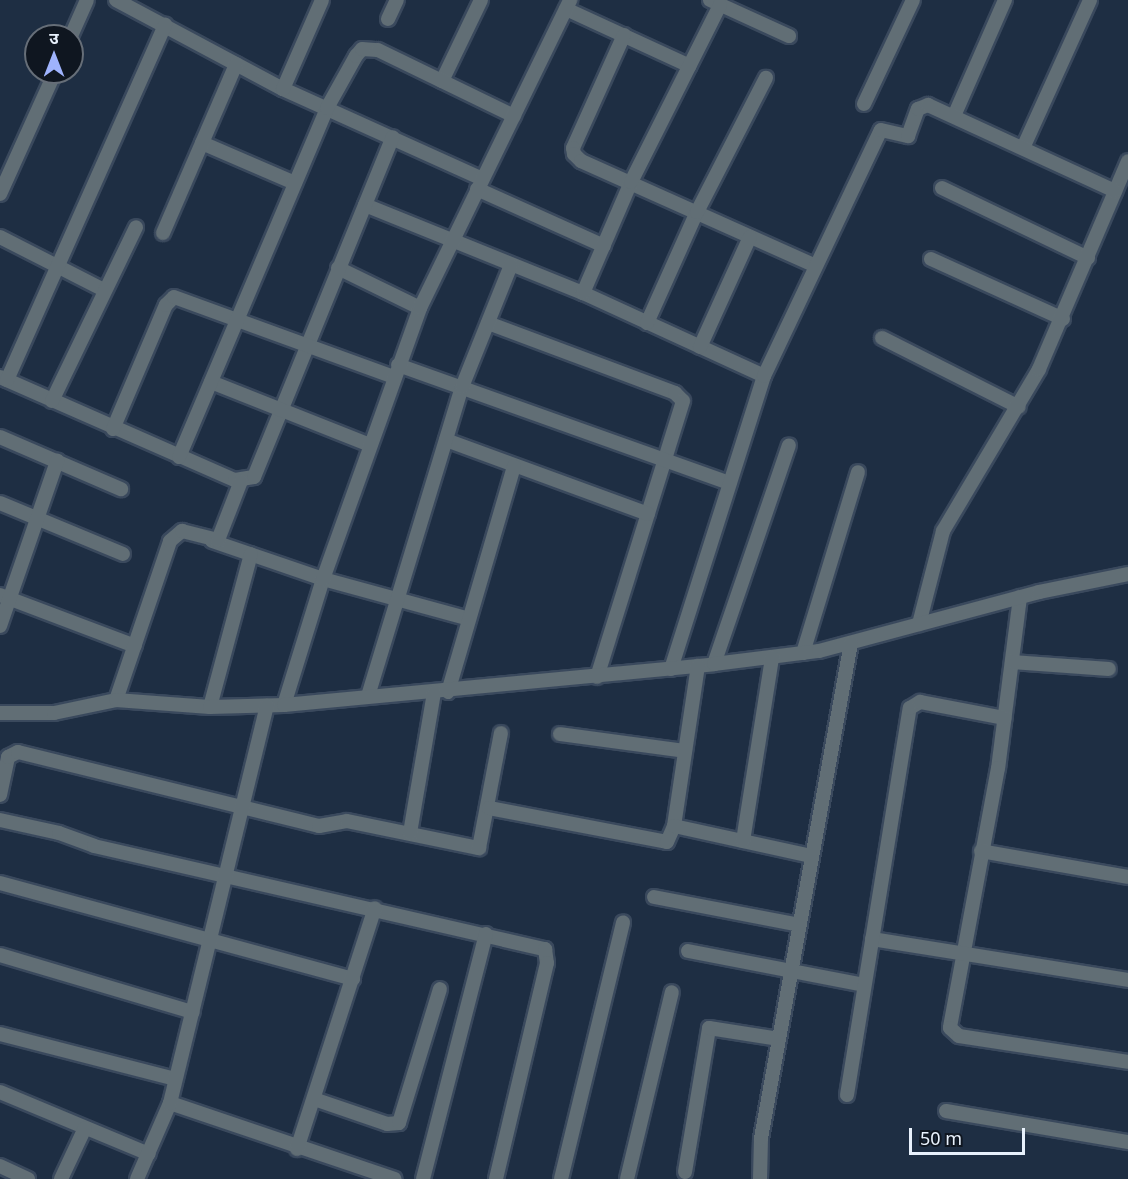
<!DOCTYPE html>
<html>
<head>
<meta charset="utf-8">
<style>
	body { margin:0 }
	#map { position:relative; width:1128px; height:1179px; overflow:hidden; background:#1e2e43; font-family:"Noto Sans","Noto Sans Devanagari",sans-serif }
	div>[style] { position:absolute }
	.roads { filter:drop-shadow(2px 0 #3a495d) drop-shadow(-2px 0 #3a495d) drop-shadow(0 2px #3a495d) drop-shadow(0 -2px #3a495d) }
	.minor>* { height:14px; margin:-7px; padding:0 7px; transform-origin:7px; border-radius:7px; background:#616e75 }
	span { translate:-50% -50%; white-space:nowrap; text-align:center; line-height:1.15; -webkit-text-stroke:5px #0f1620; paint-order:stroke }
	.north { position:absolute; left:24px; top:24px; width:60px; height:60px; box-sizing:border-box; background:#0f1620; border:2px solid #666e78; border-radius:50%; rotate:0deg; font-size:16px; font-weight:700; line-height:24px; text-align:center; color:#e8f1fc }
	.north::after { content:''; display:block; margin:auto; width:21px; height:27px; background:#9fb3fd; clip-path:polygon(50% 0,100% 100%,50% 72%,0 100%) }
	.scale { position:absolute; left:909px; top:1128px; width:116px; height:27px; box-sizing:border-box; border:3px solid #e8f1fc; border-top:0; padding-left:8px; font-size:18px; line-height:21px; white-space:nowrap; color:#e8f1fc; -webkit-text-stroke:4px #0f1620; paint-order:stroke }
</style>
</head>
<body>
<div id="map">
	<div class="roads">
		<div class="minor">
			<i style="left:116px;top:0;width:189px;rotate:28.1deg"></i>
			<i style="left:283px;top:89px;width:218px;rotate:24.3deg"></i>
			<i style="left:710px;top:0;width:87px;rotate:24.5deg"></i>
			<i style="left:566px;top:9px;width:136px;rotate:24.7deg"></i>
			<i style="left:388px;top:19px;width:21px;rotate:-65deg"></i>
			<i style="left:624px;top:35px;width:124px;rotate:114.3deg"></i>
			<i style="left:573px;top:148px;width:6px;rotate:81deg"></i>
			<i style="left:574px;top:154px;width:10px;rotate:45deg"></i>
			<i style="left:581px;top:161px;width:257px;rotate:24.1deg"></i>
			<i style="left:71px;top:36px;width:39px;rotate:-66deg"></i>
			<i style="left:442px;top:81px;width:90px;rotate:-64.3deg"></i>
			<i style="left:283px;top:89px;width:97px;rotate:-66.3deg"></i>
			<i style="left:864px;top:104px;width:115px;rotate:-64.8deg"></i>
			<i style="left:954px;top:116px;width:127px;rotate:-66.3deg"></i>
			<i style="left:202px;top:143px;width:101px;rotate:23.3deg"></i>
			<i style="left:1023px;top:148px;width:162px;rotate:-65.6deg"></i>
			<i style="left:942px;top:188px;width:162px;rotate:25.6deg"></i>
			<i style="left:477px;top:189px;width:139px;rotate:24.2deg"></i>
			<i style="left:0;top:194px;width:134px;rotate:-65.7deg"></i>
			<i style="left:365px;top:205px;width:235px;rotate:22deg"></i>
			<i style="left:583px;top:293px;width:199px;rotate:24.6deg"></i>
			<i style="left:163px;top:233px;width:184px;rotate:-66.6deg"></i>
			<i style="left:0;top:237px;width:117px;rotate:27deg"></i>
			<i style="left:931px;top:259px;width:145px;rotate:24.4deg"></i>
			<i style="left:338px;top:268px;width:91px;rotate:26deg"></i>
			<i style="left:583px;top:293px;width:121px;rotate:-66.6deg"></i>
			<i style="left:631px;top:182px;width:198px;rotate:-63.3deg"></i>
			<i style="left:488px;top:323px;width:200px;rotate:20.5deg"></i>
			<i style="left:675px;top:393px;width:11px;rotate:45deg"></i>
			<i style="left:683px;top:401px;width:289px;rotate:107.3deg"></i>
			<i style="left:647px;top:323px;width:122px;rotate:-65.8deg"></i>
			<i style="left:697px;top:212px;width:151px;rotate:-62.8deg"></i>
			<i style="left:882px;top:338px;width:153px;rotate:26.7deg"></i>
			<i style="left:700px;top:347px;width:121px;rotate:-65.6deg"></i>
			<i style="left:398px;top:365px;width:352px;rotate:19.6deg"></i>
			<i style="left:0;top:377px;width:257px;rotate:23.7deg"></i>
			<i style="left:235px;top:480px;width:19px;rotate:-9deg"></i>
			<i style="left:254px;top:477px;width:367px;rotate:-67.8deg"></i>
			<i style="left:7px;top:380px;width:389px;rotate:-66deg"></i>
			<i style="left:211px;top:382px;width:171px;rotate:21.6deg"></i>
			<i style="left:52px;top:401px;width:193px;rotate:-64.2deg"></i>
			<i style="left:113px;top:429px;width:135px;rotate:-66.9deg"></i>
			<i style="left:166px;top:305px;width:11px;rotate:-45deg"></i>
			<i style="left:174px;top:297px;width:234px;rotate:20deg"></i>
			<i style="left:0;top:437px;width:132px;rotate:23.3deg"></i>
			<i style="left:446px;top:440px;width:215px;rotate:20.1deg"></i>
			<i style="left:179px;top:457px;width:379px;rotate:-67deg"></i>
			<i style="left:327px;top:108px;width:60px;rotate:-60.9deg"></i>
			<i style="left:356px;top:56px;width:9px;rotate:-49deg"></i>
			<i style="left:362px;top:49px;width:16px;rotate:4deg"></i>
			<i style="left:378px;top:50px;width:151px;rotate:25.9deg"></i>
			<i style="left:0;top:503px;width:133px;rotate:22.5deg"></i>
			<i style="left:212px;top:541px;width:117px;rotate:18.9deg"></i>
			<i style="left:323px;top:579px;width:151px;rotate:15.3deg"></i>
			<i style="left:0;top:595px;width:144px;rotate:20.7deg"></i>
			<i style="left:1020px;top:597px;width:172px;rotate:97.3deg"></i>
			<i style="left:998px;top:768px;width:264px;rotate:100.5deg"></i>
			<i style="left:950px;top:1028px;width:12px;rotate:42deg"></i>
			<i style="left:959px;top:1036px;width:171px;rotate:8.7deg"></i>
			<i style="left:919px;top:624px;width:96px;rotate:-75.5deg"></i>
			<i style="left:943px;top:531px;width:188px;rotate:-59.3deg"></i>
			<i style="left:1039px;top:369px;width:226px;rotate:-66.8deg"></i>
			<i style="left:0;top:626px;width:175px;rotate:-70.9deg"></i>
			<i style="left:803px;top:653px;width:189px;rotate:-73.1deg"></i>
			<i style="left:1012px;top:662px;width:97px;rotate:4.1deg"></i>
			<i style="left:714px;top:664px;width:231px;rotate:-71.1deg"></i>
			<i style="left:671px;top:669px;width:307px;rotate:-72.4deg"></i>
			<i style="left:764px;top:376px;width:272px;rotate:-64.6deg"></i>
			<i style="left:881px;top:130px;width:28px;rotate:13deg"></i>
			<i style="left:908px;top:136px;width:29px;rotate:-70deg"></i>
			<i style="left:918px;top:109px;width:11px;rotate:-22deg"></i>
			<i style="left:928px;top:105px;width:206px;rotate:24.7deg"></i>
			<i style="left:448px;top:692px;width:235px;rotate:-73.7deg"></i>
			<i style="left:368px;top:696px;width:323px;rotate:-73.1deg"></i>
			<i style="left:462px;top:387px;width:131px;rotate:-68.1deg"></i>
			<i style="left:116px;top:700px;width:168px;rotate:-71.2deg"></i>
			<i style="left:170px;top:541px;width:16px;rotate:-40deg"></i>
			<i style="left:182px;top:531px;width:37px;rotate:14deg"></i>
			<i style="left:218px;top:540px;width:63px;rotate:-68.7deg"></i>
			<i style="left:284px;top:705px;width:132px;rotate:-72.8deg"></i>
			<i style="left:323px;top:579px;width:288px;rotate:-70.3deg"></i>
			<i style="left:420px;top:308px;width:343px;rotate:-64deg"></i>
			<i style="left:210px;top:707px;width:158px;rotate:-75deg"></i>
			<i style="left:0;top:713px;width:54px"></i>
			<i style="left:54px;top:713px;width:63px;rotate:-11.8deg"></i>
			<i style="left:116px;top:700px;width:94px;rotate:4.3deg"></i>
			<i style="left:210px;top:707px;width:74px;rotate:-1.5deg"></i>
			<i style="left:284px;top:705px;width:432px;rotate:-5.4deg"></i>
			<i style="left:714px;top:664px;width:106px;rotate:-7.1deg"></i>
			<i style="left:819px;top:651px;width:228px;rotate:-15deg"></i>
			<i style="left:1039px;top:592px;width:91px;rotate:-11.4deg"></i>
			<i style="left:560px;top:734px;width:126px;rotate:7.7deg"></i>
			<i style="left:0;top:795px;width:39px;rotate:-78deg"></i>
			<i style="left:8px;top:757px;width:11px;rotate:-27deg"></i>
			<i style="left:18px;top:752px;width:310px;rotate:13.8deg"></i>
			<i style="left:319px;top:826px;width:28px;rotate:-10deg"></i>
			<i style="left:347px;top:821px;width:135px;rotate:11.6deg"></i>
			<i style="left:479px;top:848px;width:117px;rotate:-79.2deg"></i>
			<i style="left:489px;top:808px;width:181px;rotate:10.8deg"></i>
			<i style="left:667px;top:842px;width:17px;rotate:-66deg"></i>
			<i style="left:674px;top:826px;width:162px;rotate:-81.5deg"></i>
			<i style="left:0;top:820px;width:60px;rotate:12.4deg"></i>
			<i style="left:59px;top:833px;width:37px;rotate:20deg"></i>
			<i style="left:94px;top:846px;width:463px;rotate:12.9deg"></i>
			<i style="left:545px;top:949px;width:14px;rotate:82deg"></i>
			<i style="left:547px;top:963px;width:222px;rotate:103.3deg"></i>
			<i style="left:674px;top:826px;width:141px;rotate:12.3deg"></i>
			<i style="left:410px;top:833px;width:142px;rotate:-80.3deg"></i>
			<i style="left:743px;top:841px;width:186px;rotate:-81deg"></i>
			<i style="left:981px;top:851px;width:149px;rotate:10deg"></i>
			<i style="left:0;top:883px;width:366px;rotate:15.2deg"></i>
			<i style="left:654px;top:897px;width:148px;rotate:10.9deg"></i>
			<i style="left:872px;top:939px;width:259px;rotate:9.1deg"></i>
			<i style="left:688px;top:951px;width:179px;rotate:10.9deg"></i>
			<i style="left:0;top:955px;width:201px;rotate:16.5deg"></i>
			<i style="left:0;top:1034px;width:181px;rotate:14.4deg"></i>
			<i style="left:0;top:1092px;width:161px;rotate:22.6deg"></i>
			<i style="left:847px;top:1095px;width:392px;rotate:-80.8deg"></i>
			<i style="left:910px;top:708px;width:12px;rotate:-31deg"></i>
			<i style="left:920px;top:702px;width:86px;rotate:10.7deg"></i>
			<i style="left:314px;top:1099px;width:77px;rotate:18.9deg"></i>
			<i style="left:387px;top:1124px;width:12px;rotate:-5deg"></i>
			<i style="left:399px;top:1123px;width:140px;rotate:-73deg"></i>
			<i style="left:170px;top:1103px;width:237px;rotate:18.7deg"></i>
			<i style="left:946px;top:1111px;width:185px;rotate:9.7deg"></i>
			<i style="left:297px;top:1149px;width:253px;rotate:-72.1deg"></i>
			<i style="left:0;top:1166px;width:31px;rotate:25deg"></i>
			<i style="left:685px;top:1172px;width:146px;rotate:-80.5deg"></i>
			<i style="left:709px;top:1028px;width:71px;rotate:8.9deg"></i>
			<i style="left:61px;top:1179px;width:56px;rotate:-64.8deg"></i>
			<i style="left:137px;top:1179px;width:83px;rotate:-66.5deg"></i>
			<i style="left:170px;top:1103px;width:409px;rotate:-76.3deg"></i>
			<i style="left:423px;top:1179px;width:253px;rotate:-75.6deg"></i>
			<i style="left:561px;top:1179px;width:264px;rotate:-76.4deg"></i>
			<i style="left:627px;top:1179px;width:192px;rotate:-76.5deg"></i>
			<i style="left:760px;top:1179px;width:41px;rotate:-88.6deg"></i>
			<i style="left:761px;top:1138px;width:503px;rotate:-79.7deg"></i>
		</div>
	</div>
	<div class="north">उ</div>
	<div class="scale">50 m</div>
</div>
</body>
</html>
